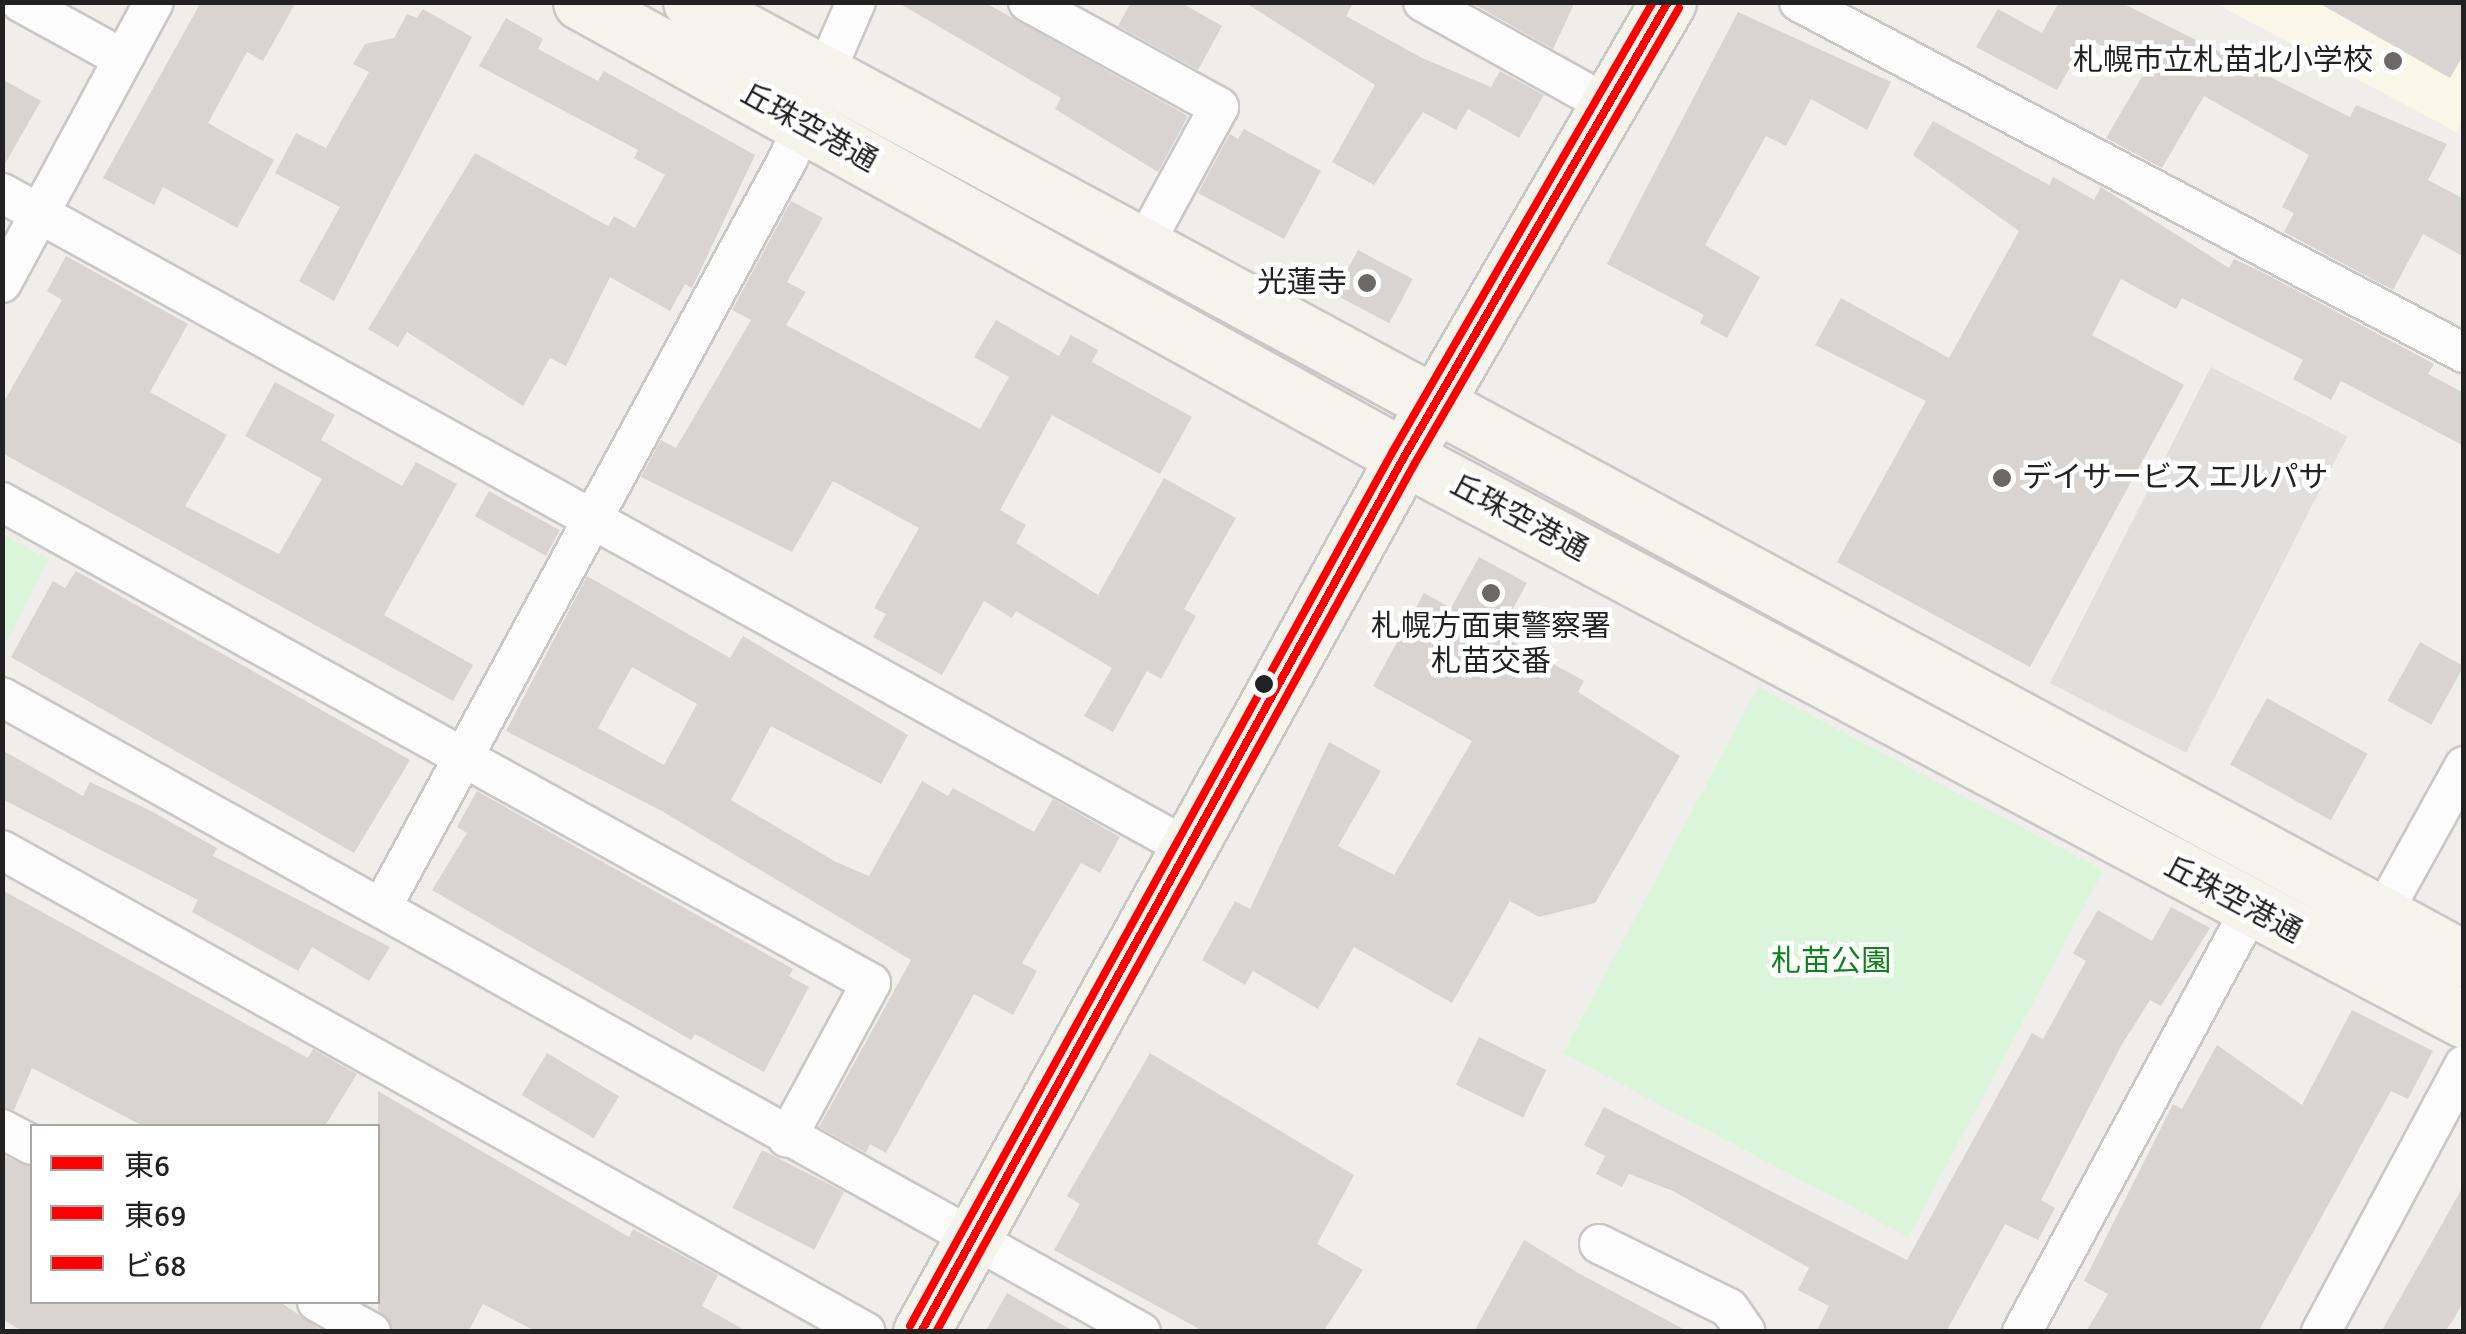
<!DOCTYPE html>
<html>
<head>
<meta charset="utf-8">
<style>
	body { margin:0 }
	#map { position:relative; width:2466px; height:1334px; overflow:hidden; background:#f0eeeb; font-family:Signika,"Noto Sans JP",sans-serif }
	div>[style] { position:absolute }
	.education>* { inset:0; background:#f8f7e8 }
	.park>* { inset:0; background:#daf5da; transform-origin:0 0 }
	.parking>* { inset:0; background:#e0dfde; transform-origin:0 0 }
	.building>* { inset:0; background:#d7d4d2; transform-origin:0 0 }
	.roads { filter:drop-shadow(2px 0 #c9c8c7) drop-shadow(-2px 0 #c9c8c7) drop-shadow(0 2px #c9c8c7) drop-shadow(0 -2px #c9c8c7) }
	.street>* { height:38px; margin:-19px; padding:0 19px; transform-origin:19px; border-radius:19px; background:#fdfcfc }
	.secondary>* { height:55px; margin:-27.5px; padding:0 27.5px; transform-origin:27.5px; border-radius:27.5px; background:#f4f4ed }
	.bus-1>* { height:8px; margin:-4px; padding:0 4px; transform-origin:4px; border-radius:4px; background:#f00 }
	.bus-2>* { height:8px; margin:-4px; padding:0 4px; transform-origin:4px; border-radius:4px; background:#f00 }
	.bus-3>* { height:8px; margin:-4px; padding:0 4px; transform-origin:4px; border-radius:4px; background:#f00 }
	.dots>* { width:28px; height:28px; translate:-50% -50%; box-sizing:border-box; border:5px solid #fff; border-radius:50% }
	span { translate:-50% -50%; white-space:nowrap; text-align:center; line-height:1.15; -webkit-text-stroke:9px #fff; paint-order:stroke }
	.poi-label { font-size:30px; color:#222 }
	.right { translate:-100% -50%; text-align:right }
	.left { translate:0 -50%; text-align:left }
	.street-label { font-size:30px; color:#222 }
	.park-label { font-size:30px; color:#0c8416 }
	.frame { position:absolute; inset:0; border:5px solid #222; pointer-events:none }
	.legend { position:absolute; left:30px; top:1124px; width:350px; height:180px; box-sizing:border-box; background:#fff; border:2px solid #a7a7a7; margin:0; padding:12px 18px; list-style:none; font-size:30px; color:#222 }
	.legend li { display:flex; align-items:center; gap:20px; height:50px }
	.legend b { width:50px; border:2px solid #a7a7a7 }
</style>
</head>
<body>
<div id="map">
	<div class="education">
		<i style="clip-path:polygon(2215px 3px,2463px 3px,2463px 119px,2456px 132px)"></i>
	</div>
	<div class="park">
		<i style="clip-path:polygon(3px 535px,49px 559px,3px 648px)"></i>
		<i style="left:1758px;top:687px;width:391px;height:415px;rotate:28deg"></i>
	</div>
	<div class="parking">
		<i style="left:2211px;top:367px;width:153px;height:355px;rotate:27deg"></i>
	</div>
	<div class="building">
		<i style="clip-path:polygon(201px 2px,296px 2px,263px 61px,247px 52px,208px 123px,274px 160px,237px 228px,163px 187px,154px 205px,103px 178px)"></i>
		<i style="clip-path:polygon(897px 2px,984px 2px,1188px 116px,1158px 172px,1055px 109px,1061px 98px)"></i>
		<i style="clip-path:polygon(1131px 2px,1180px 2px,1222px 26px,1198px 70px,1118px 26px)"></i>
		<i style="clip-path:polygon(1244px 2px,1354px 2px,1346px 16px,1422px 58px,1491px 87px,1500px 71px,1544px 95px,1519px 138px,1468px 109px,1456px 130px,1423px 112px,1374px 185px,1332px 162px,1375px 85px)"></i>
		<i style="clip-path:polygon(1470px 2px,1575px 2px,1553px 49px)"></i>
		<i style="clip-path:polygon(2059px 2px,2120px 2px,2350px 117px,2356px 105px,2447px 144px,2428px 180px,2464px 199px,2464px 257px,2423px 234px,2393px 290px,2284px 232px,2294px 213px,2282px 207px,2309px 155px,2204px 96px,2162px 168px,2106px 138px,2146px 70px,2087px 38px,2057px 90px,1976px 47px,1998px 9px,2042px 33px)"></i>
		<i style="clip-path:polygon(2317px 2px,2464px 2px,2464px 54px,2450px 78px)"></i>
		<i style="clip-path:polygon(423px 9px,472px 37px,334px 301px,299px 281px,340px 207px,275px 173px,296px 133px,326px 148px,369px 72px,353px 64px,365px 44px,394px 38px,407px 14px,417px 18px)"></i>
		<i style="clip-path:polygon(1738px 12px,1891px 82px,1867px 130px,1811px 99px,1786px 146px,1766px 136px,1705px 245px,1760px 277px,1727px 338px,1700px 323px,1704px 315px,1607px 264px)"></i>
		<i style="clip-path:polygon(506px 18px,543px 39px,538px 49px,598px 81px,604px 71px,755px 155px,692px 288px,685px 284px,670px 311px,610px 277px,566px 366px,550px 358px,523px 406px,407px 332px,398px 347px,368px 329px,475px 153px,608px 226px,614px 216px,635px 228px,665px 175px,634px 158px,638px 150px,479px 66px)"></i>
		<i style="clip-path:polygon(2px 79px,41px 101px,2px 169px)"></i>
		<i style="clip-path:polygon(1933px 121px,2049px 185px,2053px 177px,2094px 200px,2101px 187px,2229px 268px,2234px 259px,2262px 272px,2434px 364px,2428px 374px,2464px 393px,2464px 446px,2341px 381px,2331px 400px,2293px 379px,2303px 360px,2182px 298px,2176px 309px,2121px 279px,2092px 335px,2184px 385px,2030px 667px,1837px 562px,1926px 401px,1815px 345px,1841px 298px,1949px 358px,2019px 231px,1913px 155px)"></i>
		<i style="clip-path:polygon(1244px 129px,1321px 171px,1284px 239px,1198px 193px,1230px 134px,1238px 139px)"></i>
		<i style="clip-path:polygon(791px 201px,823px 218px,787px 282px,806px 292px,786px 325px,980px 429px,1009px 377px,974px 357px,996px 320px,1059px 356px,1071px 335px,1098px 350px,1092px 362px,1192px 417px,1160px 474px,1052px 415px,1000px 510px,1026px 525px,1016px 543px,1098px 595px,1164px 478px,1236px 518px,1184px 609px,1196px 616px,1161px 679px,1147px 671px,1113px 732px,1084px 716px,1112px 668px,1016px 611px,1012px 618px,984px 601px,942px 675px,873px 637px,886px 614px,874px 608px,919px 528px,833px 481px,792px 552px,641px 477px,661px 440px,676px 448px,751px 320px,732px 310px)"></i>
		<i style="left:1358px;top:250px;width:62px;height:50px;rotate:28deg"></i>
		<i style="clip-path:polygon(66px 256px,188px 324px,150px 392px,227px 435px,185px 506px,279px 554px,322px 479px,245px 436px,275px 382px,335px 415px,321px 440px,402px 486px,416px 462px,457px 484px,384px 615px,473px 665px,453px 701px,2px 453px,2px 405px,62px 300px,47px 291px)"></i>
		<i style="left:489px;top:491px;width:81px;height:29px;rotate:29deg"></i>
		<i style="clip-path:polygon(1479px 557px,1527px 583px,1499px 634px,1584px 681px,1578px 692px,1680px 756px,1595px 903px,1539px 917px,1510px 901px,1452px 1003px,1354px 947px,1318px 1009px,1253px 971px,1245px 985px,1202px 960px,1235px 901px,1250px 909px,1329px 742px,1381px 771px,1338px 846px,1394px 875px,1472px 741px,1373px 686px,1424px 593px,1451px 608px)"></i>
		<i style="clip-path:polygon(76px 571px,410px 760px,354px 853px,11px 657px,53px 581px,65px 588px)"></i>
		<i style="clip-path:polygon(evenodd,587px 576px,730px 658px,743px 636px,908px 735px,881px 784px,771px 726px,731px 800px,836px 862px,869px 876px,922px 781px,948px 796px,953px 788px,1034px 832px,1053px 799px,1120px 837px,1100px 873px,1081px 863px,1022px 963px,1037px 971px,1013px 1015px,974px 994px,886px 1153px,870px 1144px,866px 1153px,819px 1127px,911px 960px,660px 810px,506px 731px,587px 576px,632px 667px,697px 704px,664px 765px,598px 728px,632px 667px)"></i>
		<i style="left:2420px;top:642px;width:50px;height:67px;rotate:29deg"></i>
		<i style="left:2267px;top:698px;width:115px;height:76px;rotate:29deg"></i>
		<i style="clip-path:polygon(2px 750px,83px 796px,90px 782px,149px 810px,217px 848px,213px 856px,390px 947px,369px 981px,312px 947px,298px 971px,192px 912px,198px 900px,2px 799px)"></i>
		<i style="clip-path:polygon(477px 791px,793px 969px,789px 976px,809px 987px,764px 1072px,695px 1034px,691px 1040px,432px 890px,467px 833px,457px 827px)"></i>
		<i style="clip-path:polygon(2px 890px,308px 1058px,313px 1049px,357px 1074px,325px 1126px,143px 1126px,32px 1068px,14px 1110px,3px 1107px)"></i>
		<i style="clip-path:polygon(2171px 907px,2210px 928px,2161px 1006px,2150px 1000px,2121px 1046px,2041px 1200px,2055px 1208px,2038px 1240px,2005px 1224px,1946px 1332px,1816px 1332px,1829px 1306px,1798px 1290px,1809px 1268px,1673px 1191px,1629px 1174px,1622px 1187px,1596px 1174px,1605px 1156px,1584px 1145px,1604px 1107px,1907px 1260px,2032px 1033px,2043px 1039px,2086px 961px,2073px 953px,2098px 910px,2152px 941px)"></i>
		<i style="clip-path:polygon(2352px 1010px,2433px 1051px,2408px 1099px,2391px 1091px,2258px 1332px,2086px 1332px,2108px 1294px,2084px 1281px,2173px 1104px,2182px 1109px,2217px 1045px,2302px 1105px)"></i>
		<i style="left:1479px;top:1037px;width:75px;height:53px;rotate:26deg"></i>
		<i style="left:547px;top:1053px;width:84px;height:49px;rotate:31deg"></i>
		<i style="clip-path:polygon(1150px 1053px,1354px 1175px,1317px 1244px,1363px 1270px,1323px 1332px,1205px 1332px,1054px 1250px,1080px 1204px,1067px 1196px)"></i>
		<i style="clip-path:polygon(378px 1091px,629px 1237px,633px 1229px,718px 1275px,702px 1306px,748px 1332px,537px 1332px,483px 1304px,468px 1332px,393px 1332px,378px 1310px)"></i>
		<i style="left:762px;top:1150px;width:92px;height:65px;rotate:27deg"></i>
		<i style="clip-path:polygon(2px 1155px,32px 1167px,32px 1302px,280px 1302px,324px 1332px,24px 1332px,2px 1319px)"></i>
		<i style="clip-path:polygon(2464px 1185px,2464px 1301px,2452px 1322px,2444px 1332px,2381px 1332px)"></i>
		<i style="clip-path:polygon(1524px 1240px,1580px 1274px,1689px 1332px,1474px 1332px)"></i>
		<i style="clip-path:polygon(1007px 1293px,1075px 1332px,985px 1332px)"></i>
	</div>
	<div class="roads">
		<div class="street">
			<i style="left:20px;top:2px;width:116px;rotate:28.8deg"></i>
			<i style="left:1028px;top:2px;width:218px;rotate:28.8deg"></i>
			<i style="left:1219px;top:107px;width:163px;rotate:118.6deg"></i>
			<i style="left:1423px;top:2px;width:212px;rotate:29.1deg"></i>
			<i style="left:1799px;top:2px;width:752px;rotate:27.83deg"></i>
			<i style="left:2px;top:193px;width:1358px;rotate:28.92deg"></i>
			<i style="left:2px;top:283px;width:319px;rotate:-61.6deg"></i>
			<i style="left:2px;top:502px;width:993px;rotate:28.96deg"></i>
			<i style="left:871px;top:983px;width:176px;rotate:118.5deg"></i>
			<i style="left:2px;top:697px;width:1304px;rotate:29.14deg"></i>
			<i style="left:2px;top:850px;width:989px;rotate:29.16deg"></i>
			<i style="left:382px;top:907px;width:851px;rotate:-61.51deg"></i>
			<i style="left:788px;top:159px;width:171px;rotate:-66.6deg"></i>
			<i style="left:2371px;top:934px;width:192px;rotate:-61deg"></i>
			<i style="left:2px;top:1129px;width:34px;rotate:28deg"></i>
			<i style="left:1599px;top:1244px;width:145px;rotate:26.2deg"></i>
			<i style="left:1729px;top:1308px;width:29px;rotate:55deg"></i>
			<i style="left:317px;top:1302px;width:62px;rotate:29.1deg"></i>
			<i style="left:2022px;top:1332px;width:481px;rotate:-61.6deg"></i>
			<i style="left:2321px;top:1332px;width:303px;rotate:-61.8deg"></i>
		</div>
		<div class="secondary">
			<i style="left:581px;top:2px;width:940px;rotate:28.94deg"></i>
			<i style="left:1404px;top:457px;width:1200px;rotate:27.97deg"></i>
			<i style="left:691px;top:2px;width:2015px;rotate:28.36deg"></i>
			<i style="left:921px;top:1332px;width:999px;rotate:-61.1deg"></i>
			<i style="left:1404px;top:457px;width:526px;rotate:-59.88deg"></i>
		</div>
	</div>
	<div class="bus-1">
		<i style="left:921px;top:1332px;width:999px;rotate:-61.1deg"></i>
		<i style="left:1404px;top:457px;width:526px;rotate:-59.88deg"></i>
	</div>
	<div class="bus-2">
		<i style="left:936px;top:1332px;width:992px;rotate:-61.14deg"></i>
		<i style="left:1415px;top:463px;width:526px;rotate:-59.88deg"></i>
	</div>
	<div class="bus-3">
		<i style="left:910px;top:1326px;width:999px;rotate:-61.1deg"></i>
		<i style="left:1393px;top:451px;width:519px;rotate:-59.93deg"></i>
	</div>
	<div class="dots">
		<i style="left:2393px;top:61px;background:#6a6968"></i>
		<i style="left:1367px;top:283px;background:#6a6968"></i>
		<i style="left:2002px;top:478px;background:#6a6968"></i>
		<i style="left:1491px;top:593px;background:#6a6968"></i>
		<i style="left:1264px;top:684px;background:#222"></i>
	</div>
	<div class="poi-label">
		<span class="right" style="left:2373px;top:61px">札幌市立札苗北小学校</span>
		<span class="right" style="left:1347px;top:283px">光蓮寺</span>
		<span class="left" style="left:2022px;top:478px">デイサービス エルパサ</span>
		<span style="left:1491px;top:644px">札幌方面東警察署<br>札苗交番</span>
	</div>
	<div class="street-label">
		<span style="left:809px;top:128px;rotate:29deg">丘珠空港通</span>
		<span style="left:1519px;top:518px;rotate:28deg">丘珠空港通</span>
		<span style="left:2233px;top:900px;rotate:28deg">丘珠空港通</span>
	</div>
	<div class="park-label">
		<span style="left:1831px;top:962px">札苗公園</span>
	</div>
	<div class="frame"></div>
	<ul class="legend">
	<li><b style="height:12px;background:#f00"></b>東6</li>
	<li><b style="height:12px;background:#f00"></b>東69</li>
	<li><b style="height:12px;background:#f00"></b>ビ68</li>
	</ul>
</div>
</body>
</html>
